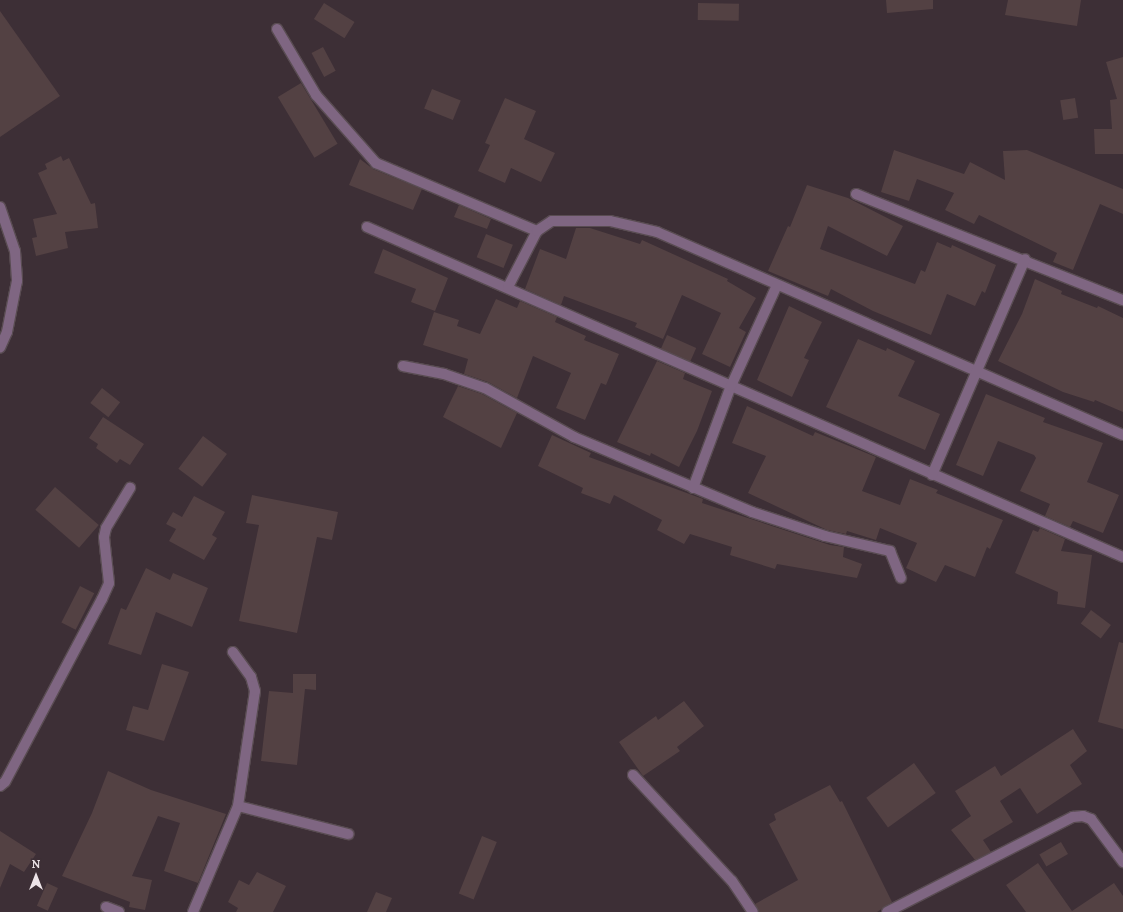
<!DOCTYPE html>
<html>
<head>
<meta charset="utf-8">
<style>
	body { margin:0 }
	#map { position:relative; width:1123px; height:912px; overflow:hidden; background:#3d2f36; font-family:Lora,serif }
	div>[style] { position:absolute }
	.building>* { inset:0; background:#534143; transform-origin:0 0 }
	.roads { filter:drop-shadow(1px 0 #594c52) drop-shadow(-1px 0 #594c52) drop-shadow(0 1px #594c52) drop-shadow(0 -1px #594c52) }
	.minor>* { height:10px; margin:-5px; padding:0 5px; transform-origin:5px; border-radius:5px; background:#7f6682 }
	span { translate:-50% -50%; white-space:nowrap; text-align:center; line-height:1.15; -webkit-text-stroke:3px #3d2f36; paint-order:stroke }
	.north { position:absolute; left:16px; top:856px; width:40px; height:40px; -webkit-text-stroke:3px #3d2f36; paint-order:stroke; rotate:0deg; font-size:11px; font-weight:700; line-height:16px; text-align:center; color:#ede4e8 }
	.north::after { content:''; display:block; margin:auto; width:14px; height:18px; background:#ede4e8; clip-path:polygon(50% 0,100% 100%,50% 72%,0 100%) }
</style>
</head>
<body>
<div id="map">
	<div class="building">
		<i style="clip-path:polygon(886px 0,933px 0,933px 9px,887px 13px)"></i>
		<i style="clip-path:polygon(1008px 0,1081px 0,1077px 26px,1005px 15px)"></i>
		<i style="left:324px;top:3px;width:36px;height:19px;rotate:32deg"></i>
		<i style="left:698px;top:3px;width:41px;height:17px;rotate:1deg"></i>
		<i style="clip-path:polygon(0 11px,60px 96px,0 137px)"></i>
		<i style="left:323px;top:47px;width:27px;height:13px;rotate:62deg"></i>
		<i style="clip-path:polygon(1123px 57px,1123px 154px,1095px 154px,1094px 129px,1112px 129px,1110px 100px,1117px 99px,1106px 62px)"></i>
		<i style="left:301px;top:83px;width:71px;height:27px;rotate:59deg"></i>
		<i style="left:432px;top:89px;width:31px;height:21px;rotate:22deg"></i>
		<i style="clip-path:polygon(505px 98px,536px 111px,524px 139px,555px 153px,541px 182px,511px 168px,505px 183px,478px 171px,490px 145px,485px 143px)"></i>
		<i style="left:1075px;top:98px;width:20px;height:15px;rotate:81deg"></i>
		<i style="clip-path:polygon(894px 150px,964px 174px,970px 162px,1005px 180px,1003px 151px,1027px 150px,1123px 189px,1123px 214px,1100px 204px,1073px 270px,1053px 262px,1057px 253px,979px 215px,974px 224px,945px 210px,954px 193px,917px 179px,909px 201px,881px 192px)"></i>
		<i style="clip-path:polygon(61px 156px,63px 161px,69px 158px,91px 204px,95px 203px,98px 228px,65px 232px,68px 248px,36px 256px,32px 238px,37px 237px,33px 219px,57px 214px,38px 173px,47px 169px,45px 164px)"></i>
		<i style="clip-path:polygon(360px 159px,373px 169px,422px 189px,413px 210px,349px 185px)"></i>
		<i style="clip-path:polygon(807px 185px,848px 198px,903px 226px,887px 256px,828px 226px,820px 249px,915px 284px,921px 270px,925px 272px,937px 242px,951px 248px,952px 245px,996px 265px,985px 293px,982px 291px,975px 306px,947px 294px,931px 335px,873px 311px,831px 289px,828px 296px,768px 271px,788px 226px,790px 227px)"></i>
		<i style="clip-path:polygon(459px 205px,491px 219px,487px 229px,454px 217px)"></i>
		<i style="clip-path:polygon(576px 228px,590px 228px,640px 244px,642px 240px,728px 279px,727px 281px,756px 298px,739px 328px,746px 332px,730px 367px,702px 354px,721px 313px,682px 295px,663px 339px,635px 327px,637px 323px,564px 296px,561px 305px,525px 289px,540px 249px,566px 259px)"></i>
		<i style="left:486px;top:234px;width:29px;height:25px;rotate:22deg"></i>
		<i style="clip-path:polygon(383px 249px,448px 278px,435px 311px,411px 302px,416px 289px,374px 273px)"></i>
		<i style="clip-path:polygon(1035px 279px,1062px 291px,1061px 294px,1097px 308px,1098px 306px,1123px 318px,1123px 412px,1095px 400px,1094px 402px,1063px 392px,998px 361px,1022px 314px)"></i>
		<i style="clip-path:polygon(496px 299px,517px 308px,520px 301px,557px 317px,555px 322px,586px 336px,584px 340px,619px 354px,606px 385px,601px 383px,585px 420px,556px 408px,571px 373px,533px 356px,517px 398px,488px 382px,464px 374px,468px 359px,423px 345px,434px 312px,459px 320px,457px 326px,480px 334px)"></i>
		<i style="clip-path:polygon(789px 306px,822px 322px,804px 358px,809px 360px,792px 397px,757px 380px)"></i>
		<i style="left:667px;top:335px;width:32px;height:15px;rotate:24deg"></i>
		<i style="clip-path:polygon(858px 339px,886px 351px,887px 348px,915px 361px,898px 396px,940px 414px,925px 450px,826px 407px)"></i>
		<i style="clip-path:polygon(657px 361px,685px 373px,683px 379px,712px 391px,697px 431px,679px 467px,651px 453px,650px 456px,617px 442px)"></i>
		<i style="clip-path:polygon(458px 386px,482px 394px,517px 413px,501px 448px,443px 417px)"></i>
		<i style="left:102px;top:388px;width:23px;height:19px;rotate:38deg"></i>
		<i style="clip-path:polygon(986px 394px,1045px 418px,1043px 422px,1103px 443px,1087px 482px,1119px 495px,1103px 533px,1073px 521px,1070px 527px,1045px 516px,1050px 504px,1020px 491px,1036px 458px,1034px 455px,998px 441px,983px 476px,956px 465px)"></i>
		<i style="clip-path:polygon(747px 406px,813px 436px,815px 432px,876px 457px,862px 491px,900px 505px,910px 479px,938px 490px,936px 493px,1003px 520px,990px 549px,987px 547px,975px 577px,945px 565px,936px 582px,906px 568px,917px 543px,880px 528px,876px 540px,847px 531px,846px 534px,827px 530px,748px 493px,766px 456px,732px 443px)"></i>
		<i style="clip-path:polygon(103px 417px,144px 444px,130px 465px,120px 459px,117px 463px,96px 448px,98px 444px,89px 438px)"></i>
		<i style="clip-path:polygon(552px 435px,591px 453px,589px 457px,703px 499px,702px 503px,830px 545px,844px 547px,843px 557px,862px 564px,857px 578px,777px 564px,775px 569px,730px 555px,732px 547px,690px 534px,684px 544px,657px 530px,662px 520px,614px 495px,610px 504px,581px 493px,583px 488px,538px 466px)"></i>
		<i style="left:203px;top:436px;width:30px;height:41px;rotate:37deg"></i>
		<i style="left:55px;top:487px;width:58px;height:30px;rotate:41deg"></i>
		<i style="clip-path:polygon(252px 495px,338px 512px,332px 540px,317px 537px,297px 633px,239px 621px,259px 525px,246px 523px)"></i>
		<i style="clip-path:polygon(194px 496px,225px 512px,212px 535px,217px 538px,204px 560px,169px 541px,176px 529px,166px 524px,173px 512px,182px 517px)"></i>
		<i style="clip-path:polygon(1040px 528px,1065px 539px,1061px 551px,1092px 555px,1085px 608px,1057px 604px,1058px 592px,1015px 573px,1033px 530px,1038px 532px)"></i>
		<i style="clip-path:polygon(146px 568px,170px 580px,173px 573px,208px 588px,192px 627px,156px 612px,141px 655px,108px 644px,121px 608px,126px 610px)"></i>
		<i style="left:80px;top:586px;width:16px;height:41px;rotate:27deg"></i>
		<i style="left:1091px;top:610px;width:25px;height:17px;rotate:37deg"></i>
		<i style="clip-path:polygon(1119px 642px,1123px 643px,1123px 729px,1098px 722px)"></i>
		<i style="clip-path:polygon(162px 664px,189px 672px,164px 741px,126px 730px,133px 706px,148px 710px)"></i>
		<i style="clip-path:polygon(293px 674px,316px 674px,316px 690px,305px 689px,297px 765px,261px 761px,269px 691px,293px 693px)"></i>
		<i style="clip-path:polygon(684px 701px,704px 726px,677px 747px,680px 751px,643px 776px,619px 742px,656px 716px,658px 720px)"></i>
		<i style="clip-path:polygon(1073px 729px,1087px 751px,1070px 765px,1082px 784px,1037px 814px,1020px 788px,1000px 801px,1013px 822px,983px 840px,991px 852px,975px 860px,951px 830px,971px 816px,955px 791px,995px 766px,1001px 776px)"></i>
		<i style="left:914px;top:763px;width:37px;height:59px;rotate:54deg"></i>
		<i style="clip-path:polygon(108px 771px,151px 790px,226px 814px,198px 883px,164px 871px,180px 823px,158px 816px,132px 876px,152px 880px,145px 910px,129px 907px,130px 902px,62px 876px,92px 813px)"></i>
		<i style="clip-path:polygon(830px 785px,840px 802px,842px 801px,892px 902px,877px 912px,759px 912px,755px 904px,798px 880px,769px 824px,776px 820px,774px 814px)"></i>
		<i style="clip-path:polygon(0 831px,36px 854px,24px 872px,10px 864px,0 888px)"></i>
		<i style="left:482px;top:836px;width:16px;height:62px;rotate:22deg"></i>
		<i style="left:1061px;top:842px;width:14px;height:25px;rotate:60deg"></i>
		<i style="clip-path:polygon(1038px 863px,1072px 911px,1114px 883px,1123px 896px,1123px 912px,1026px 912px,1006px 885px)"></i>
		<i style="clip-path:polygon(257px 872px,286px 886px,273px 912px,236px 912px,238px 908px,228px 902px,239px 880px,249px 885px)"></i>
		<i style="left:47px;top:883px;width:12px;height:25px;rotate:24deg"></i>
		<i style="clip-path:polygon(376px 892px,392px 898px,386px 912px,367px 912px)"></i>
	</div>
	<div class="roads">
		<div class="minor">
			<i style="left:277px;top:29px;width:77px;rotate:59.4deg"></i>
			<i style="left:316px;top:95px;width:91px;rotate:48.6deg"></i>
			<i style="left:376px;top:163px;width:175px;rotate:22.9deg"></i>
			<i style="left:856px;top:194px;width:287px;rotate:21.7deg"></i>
			<i style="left:0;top:207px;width:46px;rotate:71.2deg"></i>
			<i style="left:15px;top:251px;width:30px;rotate:86deg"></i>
			<i style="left:17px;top:281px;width:52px;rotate:101.1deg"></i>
			<i style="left:7px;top:332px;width:17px;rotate:114deg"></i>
			<i style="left:367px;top:227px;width:825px;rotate:23.58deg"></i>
			<i style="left:508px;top:287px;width:63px;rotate:-62.6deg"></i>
			<i style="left:537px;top:231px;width:18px;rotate:-34deg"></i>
			<i style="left:552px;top:221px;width:58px"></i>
			<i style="left:610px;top:221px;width:48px;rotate:13.2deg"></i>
			<i style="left:657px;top:232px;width:508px;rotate:23.54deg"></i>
			<i style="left:403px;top:366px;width:42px;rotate:11deg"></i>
			<i style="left:444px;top:374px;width:43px;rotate:18.9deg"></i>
			<i style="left:485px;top:388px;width:102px;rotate:28.8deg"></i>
			<i style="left:574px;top:437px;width:193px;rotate:22.8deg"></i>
			<i style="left:752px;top:512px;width:77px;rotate:18.2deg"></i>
			<i style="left:825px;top:536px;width:67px;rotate:13deg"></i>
			<i style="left:890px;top:551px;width:29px;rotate:68deg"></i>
			<i style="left:932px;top:475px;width:235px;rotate:-66.7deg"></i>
			<i style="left:693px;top:488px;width:109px;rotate:-69.6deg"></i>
			<i style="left:731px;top:386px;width:111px;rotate:-65.5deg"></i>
			<i style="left:633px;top:775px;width:145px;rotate:47deg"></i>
			<i style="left:732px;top:881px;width:37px;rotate:56deg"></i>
			<i style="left:0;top:786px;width:6px;rotate:-39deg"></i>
			<i style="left:5px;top:782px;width:207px;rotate:-62.1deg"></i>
			<i style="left:102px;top:599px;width:17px;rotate:-66deg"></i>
			<i style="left:109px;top:583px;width:46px;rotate:-96.2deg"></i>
			<i style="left:104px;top:537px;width:9px;rotate:-77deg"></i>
			<i style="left:106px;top:528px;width:47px;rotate:-59deg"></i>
			<i style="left:238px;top:806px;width:114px;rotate:14.3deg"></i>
			<i style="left:106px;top:907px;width:14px;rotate:21deg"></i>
			<i style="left:193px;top:912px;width:115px;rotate:-67deg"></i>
			<i style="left:238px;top:806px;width:116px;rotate:-81.6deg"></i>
			<i style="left:255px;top:691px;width:15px;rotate:-106deg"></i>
			<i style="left:251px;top:677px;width:31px;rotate:-126deg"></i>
			<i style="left:887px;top:912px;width:209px;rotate:-27.1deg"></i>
			<i style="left:1073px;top:817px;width:10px;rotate:-6deg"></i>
			<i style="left:1083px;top:816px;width:9px;rotate:21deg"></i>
			<i style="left:1091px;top:819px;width:54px;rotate:53.3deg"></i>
		</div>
	</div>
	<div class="north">N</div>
</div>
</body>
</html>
